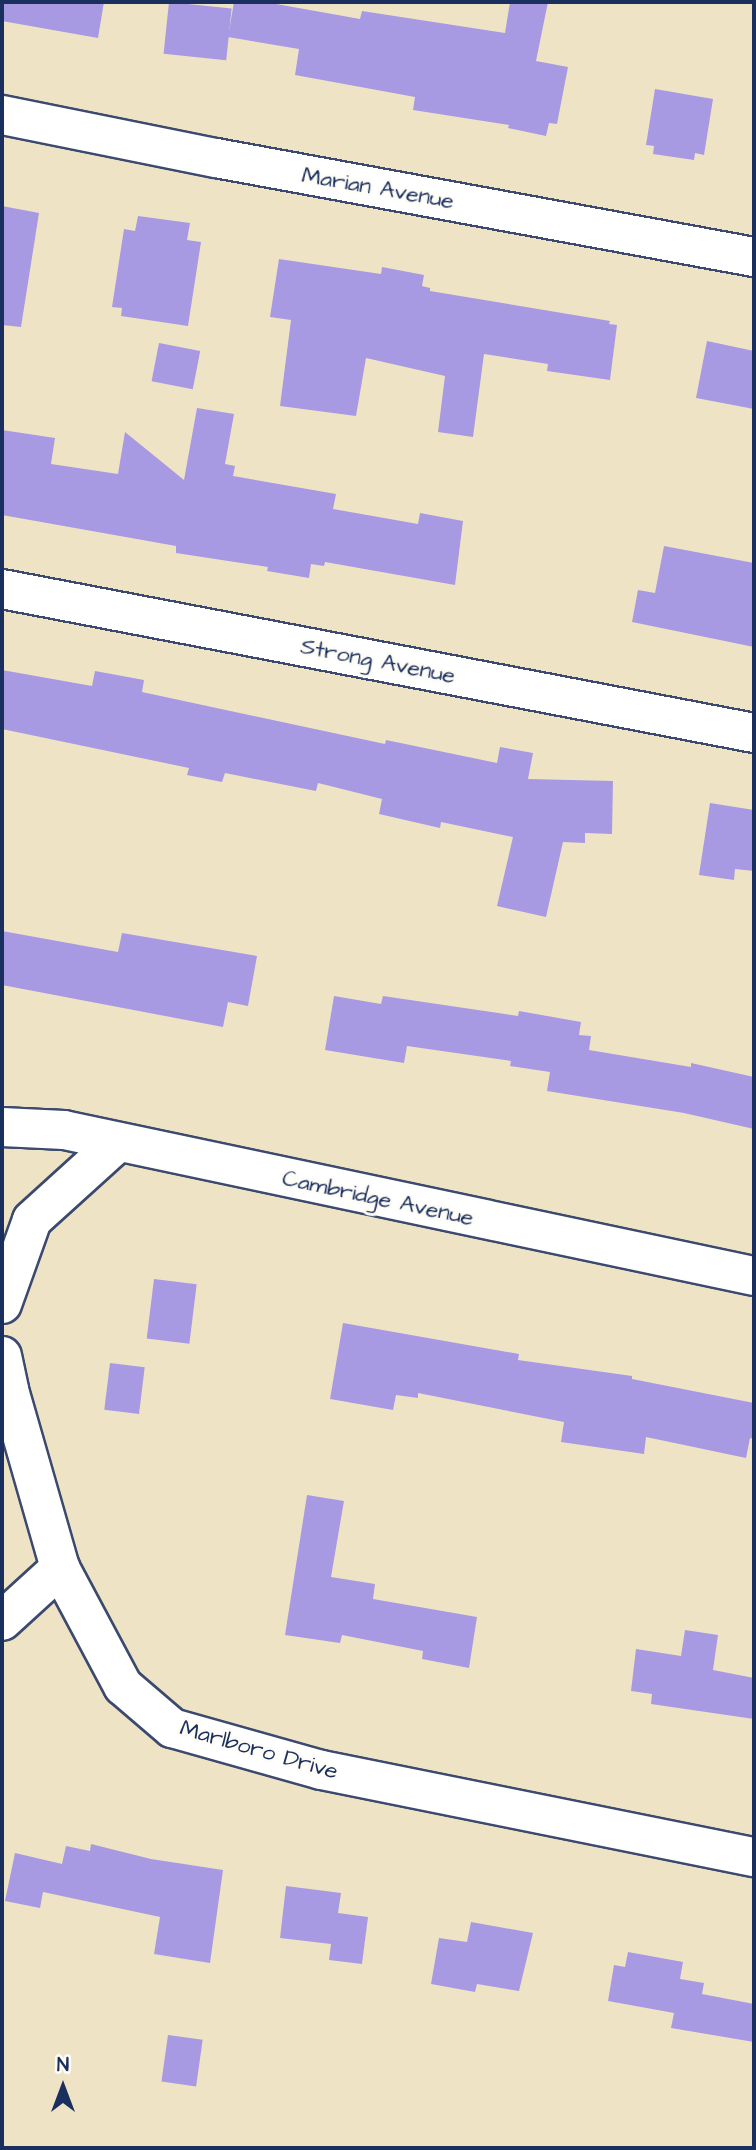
<!DOCTYPE html>
<html>
<head>
<meta charset="utf-8">
<style>
	body { margin:0 }
	#map { position:relative; width:756px; height:2150px; overflow:hidden; background:#efe3c6; font-family:"Architects Daughter",sans-serif }
	div>[style] { position:absolute }
	.building>* { inset:0; background:#a79ae2; transform-origin:0 0 }
	.roads { filter:drop-shadow(2px 0 #3b4a6e) drop-shadow(-2px 0 #3b4a6e) drop-shadow(0 2px #3b4a6e) drop-shadow(0 -2px #3b4a6e) }
	.minor>* { height:38px; margin:-19px; padding:0 19px; transform-origin:19px; border-radius:19px; background:#fff }
	span { translate:-50% -50%; white-space:nowrap; text-align:center; line-height:1.15; -webkit-text-stroke:6px #fdfcf7; paint-order:stroke }
	.street-label { font-size:23px; color:#1b2f5e }
	.frame { position:absolute; inset:0; border:4px solid #1b2f5e; pointer-events:none }
	.north { position:absolute; left:28px; top:2052px; width:70px; height:70px; -webkit-text-stroke:5px #fdfcf7; paint-order:stroke; rotate:0deg; font-size:19px; font-weight:700; line-height:28px; text-align:center; color:#1b2f5e }
	.north::after { content:''; display:block; margin:auto; width:24px; height:32px; background:#1b2f5e; clip-path:polygon(50% 0,100% 100%,50% 72%,0 100%) }
</style>
</head>
<body>
<div id="map">
	<div class="building">
		<i style="clip-path:polygon(2px 2px,104px 2px,98px 38px,2px 21px)"></i>
		<i style="left:169px;top:2px;width:63px;height:52px;rotate:6deg"></i>
		<i style="clip-path:polygon(234px 2px,265px 2px,360px 19px,362px 11px,505px 33px,510px 2px,548px 2px,536px 61px,568px 67px,557px 124px,549px 123px,546px 136px,508px 128px,509px 125px,413px 110px,415px 97px,295px 75px,299px 49px,228px 37px)"></i>
		<i style="clip-path:polygon(655px 89px,713px 99px,704px 155px,695px 153px,694px 160px,653px 154px,654px 146px,646px 145px)"></i>
		<i style="clip-path:polygon(2px 206px,39px 213px,21px 327px,2px 325px)"></i>
		<i style="clip-path:polygon(138px 216px,190px 223px,187px 240px,201px 242px,188px 326px,121px 316px,122px 308px,112px 307px,124px 229px,135px 231px)"></i>
		<i style="clip-path:polygon(279px 259px,381px 274px,382px 267px,424px 275px,422px 286px,430px 288px,430px 291px,610px 321px,609px 324px,617px 325px,610px 380px,547px 371px,548px 364px,484px 354px,473px 437px,438px 432px,445px 376px,366px 358px,356px 416px,280px 406px,291px 320px,270px 317px)"></i>
		<i style="clip-path:polygon(707px 341px,754px 351px,754px 409px,696px 398px)"></i>
		<i style="left:159px;top:343px;width:42px;height:39px;rotate:11deg"></i>
		<i style="clip-path:polygon(197px 408px,234px 414px,225px 464px,235px 466px,233px 476px,336px 494px,333px 509px,418px 524px,420px 513px,463px 521px,455px 585px,325px 562px,324px 566px,311px 564px,309px 578px,267px 571px,268px 567px,176px 553px,176px 546px,2px 515px,2px 430px,55px 438px,51px 464px,118px 474px,125px 432px,184px 480px)"></i>
		<i style="clip-path:polygon(664px 546px,754px 563px,754px 647px,632px 622px,638px 590px,655px 593px)"></i>
		<i style="clip-path:polygon(2px 670px,92px 686px,95px 671px,144px 680px,142px 692px,385px 744px,386px 740px,497px 763px,500px 747px,533px 753px,528px 779px,613px 781px,612px 834px,585px 833px,585px 843px,563px 842px,546px 917px,497px 906px,513px 837px,441px 822px,440px 828px,379px 814px,382px 799px,318px 783px,316px 791px,225px 773px,222px 782px,187px 775px,189px 768px,2px 729px)"></i>
		<i style="clip-path:polygon(710px 803px,754px 810px,754px 871px,735px 869px,734px 880px,699px 875px)"></i>
		<i style="clip-path:polygon(2px 931px,118px 952px,122px 933px,257px 956px,248px 1006px,228px 1002px,223px 1027px,2px 985px)"></i>
		<i style="clip-path:polygon(334px 996px,381px 1004px,383px 996px,518px 1016px,519px 1011px,581px 1022px,579px 1035px,591px 1036px,589px 1050px,691px 1067px,691px 1063px,754px 1077px,754px 1129px,684px 1113px,547px 1091px,550px 1072px,510px 1066px,511px 1061px,407px 1046px,404px 1063px,325px 1050px)"></i>
		<i style="left:154px;top:1279px;width:43px;height:60px;rotate:7deg"></i>
		<i style="clip-path:polygon(343px 1323px,519px 1354px,518px 1360px,632px 1376px,632px 1379px,754px 1403px,754px 1439px,750px 1438px,746px 1458px,646px 1437px,644px 1454px,561px 1442px,564px 1422px,418px 1393px,418px 1398px,396px 1395px,393px 1410px,330px 1399px)"></i>
		<i style="left:110px;top:1363px;width:35px;height:47px;rotate:7deg"></i>
		<i style="clip-path:polygon(307px 1495px,344px 1501px,331px 1577px,375px 1584px,373px 1599px,477px 1617px,469px 1668px,422px 1659px,423px 1651px,342px 1635px,340px 1643px,285px 1635px)"></i>
		<i style="clip-path:polygon(685px 1630px,718px 1635px,713px 1670px,754px 1678px,754px 1719px,651px 1704px,652px 1694px,631px 1691px,636px 1649px,681px 1656px)"></i>
		<i style="clip-path:polygon(91px 1844px,151px 1859px,223px 1870px,210px 1963px,154px 1954px,160px 1917px,43px 1892px,40px 1908px,5px 1901px,15px 1853px,62px 1864px,66px 1846px,90px 1851px)"></i>
		<i style="clip-path:polygon(286px 1886px,341px 1893px,338px 1913px,368px 1917px,362px 1964px,329px 1960px,331px 1944px,280px 1938px)"></i>
		<i style="clip-path:polygon(471px 1922px,533px 1933px,519px 1991px,477px 1984px,475px 1992px,431px 1984px,439px 1938px,467px 1942px)"></i>
		<i style="clip-path:polygon(628px 1952px,683px 1962px,680px 1979px,704px 1983px,702px 1994px,754px 2004px,754px 2042px,671px 2028px,674px 2013px,608px 2001px,614px 1965px,625px 1967px)"></i>
		<i style="left:168px;top:2035px;width:35px;height:47px;rotate:8deg"></i>
	</div>
	<div class="roads">
		<div class="minor">
			<i style="left:2px;top:115px;width:218px;rotate:11.4deg"></i>
			<i style="left:216px;top:158px;width:547px;rotate:10.43deg"></i>
			<i style="left:2px;top:589px;width:766px;rotate:10.84deg"></i>
			<i style="left:2px;top:1127px;width:62px;rotate:2.8deg"></i>
			<i style="left:64px;top:1130px;width:705px;rotate:11.95deg"></i>
			<i style="left:2px;top:1304px;width:89px;rotate:-70.3deg"></i>
			<i style="left:32px;top:1220px;width:116px;rotate:-42.2deg"></i>
			<i style="left:2px;top:1356px;width:35px;rotate:78deg"></i>
			<i style="left:9px;top:1390px;width:185px;rotate:74deg"></i>
			<i style="left:60px;top:1568px;width:134px;rotate:61.9deg"></i>
			<i style="left:123px;top:1686px;width:65px;rotate:40.6deg"></i>
			<i style="left:172px;top:1728px;width:155px;rotate:15.7deg"></i>
			<i style="left:321px;top:1770px;width:442px;rotate:11.4deg"></i>
			<i style="left:2px;top:1621px;width:79px;rotate:-42.4deg"></i>
		</div>
	</div>
	<div class="street-label">
		<span style="left:378px;top:188px;rotate:10deg">Marian Avenue</span>
		<span style="left:378px;top:661px;rotate:11deg">Strong Avenue</span>
		<span style="left:378px;top:1198px;rotate:12deg">Cambridge Avenue</span>
		<span style="left:259px;top:1750px;rotate:16deg">Marlboro Drive</span>
	</div>
	<div class="frame"></div>
	<div class="north">N</div>
</div>
</body>
</html>
